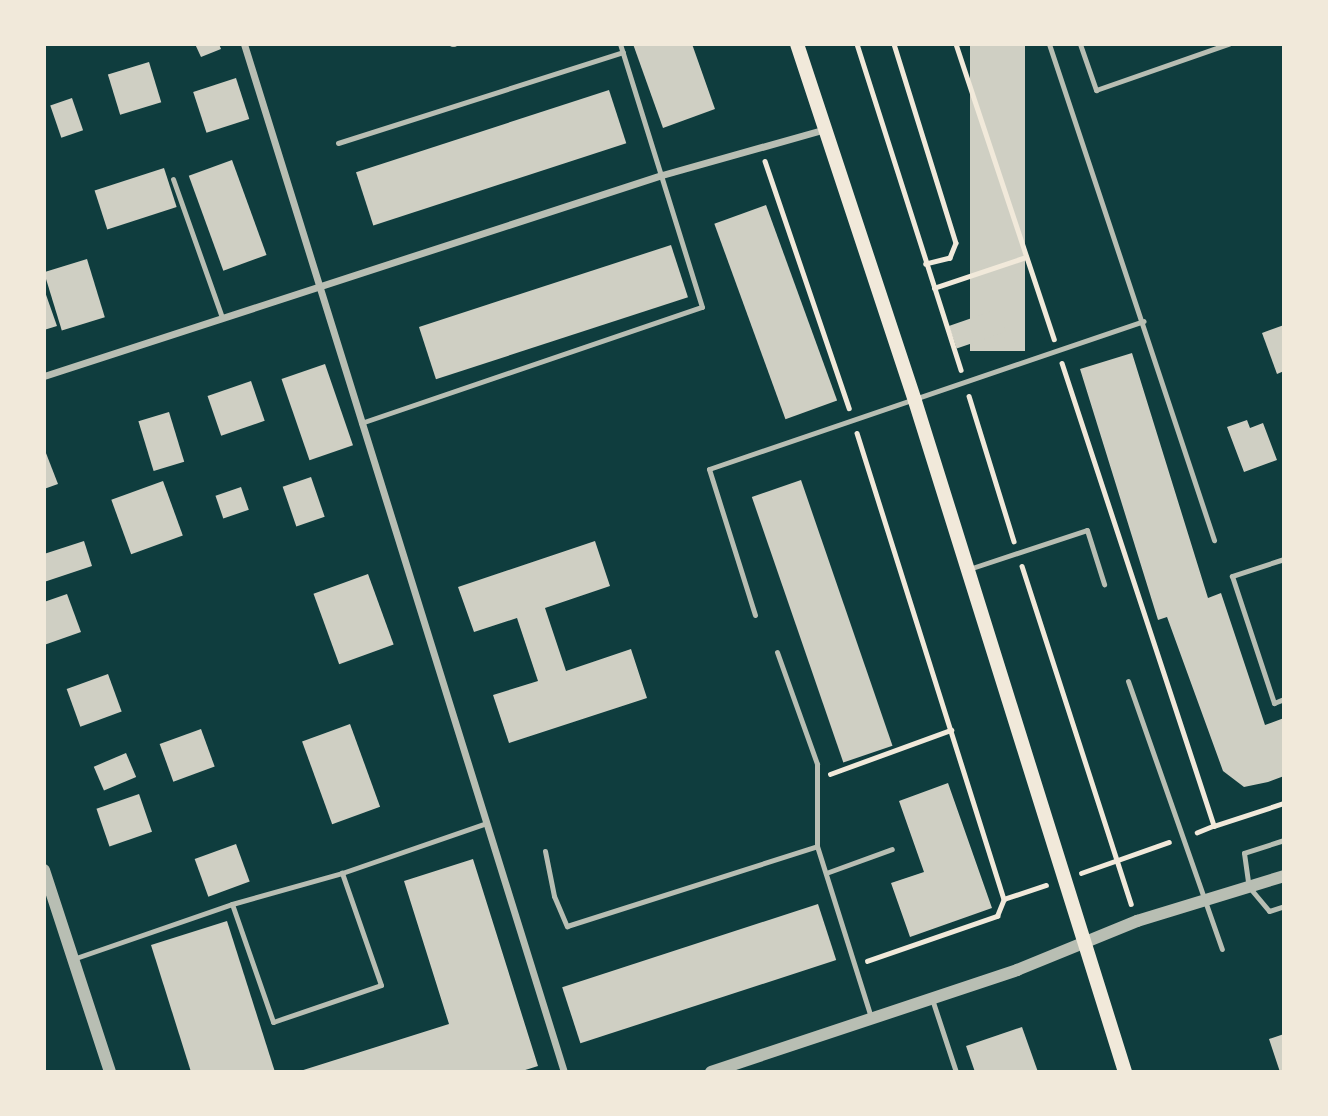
<!DOCTYPE html>
<html>
<head>
<meta charset="utf-8">
<style>
	body { margin:0 }
	#map { position:relative; width:1328px; height:1116px; overflow:hidden; background:#0f3d3e; font-family:Georgia,serif }
	div>[style] { position:absolute }
	.building>* { inset:0; background:#cfcfc3; transform-origin:0 0 }
	.path>* { height:4.5px; margin:-2.25px; padding:0 2.25px; transform-origin:2.25px; border-radius:2.25px; background:#f1e9da }
	.service>* { height:5px; margin:-2.5px; padding:0 2.5px; transform-origin:2.5px; border-radius:2.5px; background:#b8beb3 }
	.minor>* { height:7px; margin:-3.5px; padding:0 3.5px; transform-origin:3.5px; border-radius:3.5px; background:#b8beb3 }
	.tertiary>* { height:12px; margin:-6px; padding:0 6px; transform-origin:6px; border-radius:6px; background:#b8beb3 }
	.secondary>* { height:14px; margin:-7px; padding:0 7px; transform-origin:7px; border-radius:7px; background:#f1e9da }
	span { translate:-50% -50%; white-space:nowrap; text-align:center; line-height:1.15; -webkit-text-stroke:7px #f1e9da; paint-order:stroke }
	.frame { position:absolute; inset:0; border:46px solid #f1e9da; pointer-events:none }
</style>
</head>
<body>
<div id="map">
	<div class="building">
		<i style="clip-path:polygon(195px 44px,219px 44px,221px 49px,201px 57px)"></i>
		<i style="clip-path:polygon(633px 44px,692px 44px,715px 109px,663px 128px)"></i>
		<i style="left:970px;top:44px;width:55px;height:307px"></i>
		<i style="left:149px;top:62px;width:42px;height:43px;rotate:73deg"></i>
		<i style="left:236px;top:78px;width:43px;height:45px;rotate:72deg"></i>
		<i style="left:609px;top:90px;width:56px;height:266px;rotate:72deg"></i>
		<i style="left:72px;top:98px;width:34px;height:23px;rotate:71deg"></i>
		<i style="left:232px;top:160px;width:101px;height:46px;rotate:70deg"></i>
		<i style="left:164px;top:168px;width:41px;height:73px;rotate:72deg"></i>
		<i style="left:766px;top:205px;width:208px;height:55px;rotate:70deg"></i>
		<i style="left:671px;top:245px;width:55px;height:265px;rotate:72deg"></i>
		<i style="left:87px;top:259px;width:61px;height:45px;rotate:73deg"></i>
		<i style="clip-path:polygon(44px 289px,57px 326px,44px 330px)"></i>
		<i style="left:998px;top:309px;width:24px;height:52px;rotate:71deg"></i>
		<i style="clip-path:polygon(1284px 325px,1284px 371px,1277px 374px,1262px 333px)"></i>
		<i style="clip-path:polygon(1132px 353px,1208px 598px,1221px 593px,1265px 725px,1284px 718px,1284px 776px,1268px 782px,1244px 787px,1223px 771px,1167px 617px,1158px 620px,1080px 369px)"></i>
		<i style="left:325px;top:364px;width:86px;height:46px;rotate:71deg"></i>
		<i style="left:251px;top:381px;width:42px;height:46px;rotate:71deg"></i>
		<i style="left:169px;top:412px;width:52px;height:32px;rotate:73deg"></i>
		<i style="clip-path:polygon(1247px 420px,1250px 428px,1263px 423px,1277px 460px,1244px 472px,1227px 427px)"></i>
		<i style="clip-path:polygon(44px 448px,58px 484px,44px 489px)"></i>
		<i style="left:311px;top:477px;width:42px;height:30px;rotate:71deg"></i>
		<i style="left:801px;top:480px;width:281px;height:52px;rotate:71deg"></i>
		<i style="left:163px;top:481px;width:58px;height:55px;rotate:70deg"></i>
		<i style="left:241px;top:487px;width:24px;height:27px;rotate:71deg"></i>
		<i style="clip-path:polygon(84px 541px,92px 566px,44px 582px,44px 554px)"></i>
		<i style="clip-path:polygon(595px 541px,610px 586px,545px 608px,566px 671px,631px 649px,647px 698px,509px 743px,493px 695px,538px 681px,517px 618px,474px 632px,458px 587px)"></i>
		<i style="left:368px;top:574px;width:75px;height:58px;rotate:70deg"></i>
		<i style="clip-path:polygon(67px 594px,81px 632px,44px 645px,44px 602px)"></i>
		<i style="left:108px;top:674px;width:40px;height:44px;rotate:70deg"></i>
		<i style="left:350px;top:724px;width:88px;height:51px;rotate:70deg"></i>
		<i style="left:201px;top:729px;width:40px;height:44px;rotate:70deg"></i>
		<i style="left:126px;top:753px;width:26px;height:35px;rotate:67deg"></i>
		<i style="clip-path:polygon(948px 783px,992px 908px,910px 937px,891px 883px,924px 872px,899px 801px)"></i>
		<i style="left:139px;top:794px;width:40px;height:45px;rotate:71deg"></i>
		<i style="left:236px;top:844px;width:40px;height:44px;rotate:70deg"></i>
		<i style="clip-path:polygon(473px 859px,538px 1066px,519px 1072px,297px 1072px,449px 1024px,404px 881px)"></i>
		<i style="left:818px;top:904px;width:59px;height:269px;rotate:72deg"></i>
		<i style="clip-path:polygon(227px 921px,275px 1072px,191px 1072px,151px 945px)"></i>
		<i style="clip-path:polygon(1022px 1027px,1038px 1072px,975px 1072px,966px 1046px)"></i>
		<i style="clip-path:polygon(1284px 1034px,1284px 1072px,1280px 1072px,1269px 1039px)"></i>
	</div>
	<div class="path">
		<i style="left:857px;top:44px;width:342px;rotate:72.3deg"></i>
		<i style="left:894px;top:44px;width:208px;rotate:72.7deg"></i>
		<i style="left:956px;top:243px;width:16px;rotate:112deg"></i>
		<i style="left:950px;top:258px;width:25px;rotate:166deg"></i>
		<i style="left:956px;top:44px;width:311px;rotate:71.6deg"></i>
		<i style="left:765px;top:161px;width:261px;rotate:71.2deg"></i>
		<i style="left:934px;top:288px;width:97px;rotate:-18.6deg"></i>
		<i style="left:1062px;top:363px;width:487px;rotate:71.8deg"></i>
		<i style="left:1214px;top:826px;width:18px;rotate:158deg"></i>
		<i style="left:969px;top:396px;width:152px;rotate:72.8deg"></i>
		<i style="left:857px;top:433px;width:489px;rotate:72.5deg"></i>
		<i style="left:1004px;top:899px;width:44px;rotate:-18.4deg"></i>
		<i style="left:1022px;top:566px;width:355px;rotate:72.1deg"></i>
		<i style="left:830px;top:774px;width:129px;rotate:-20deg"></i>
		<i style="left:1214px;top:826px;width:74px;rotate:-18.2deg"></i>
		<i style="left:1081px;top:873px;width:93px;rotate:-19.4deg"></i>
		<i style="left:867px;top:961px;width:138px;rotate:-19.1deg"></i>
		<i style="left:997px;top:916px;width:18px;rotate:-68deg"></i>
	</div>
	<div class="service">
		<i style="left:452px;top:44px;width:2px"></i>
		<i style="left:1049px;top:44px;width:523px;rotate:71.6deg"></i>
		<i style="left:1080px;top:44px;width:49px;rotate:70.8deg"></i>
		<i style="left:1096px;top:90px;width:140px;rotate:-19.2deg"></i>
		<i style="left:338px;top:143px;width:299px;rotate:-17.7deg"></i>
		<i style="left:173px;top:179px;width:146px;rotate:70.5deg"></i>
		<i style="left:361px;top:423px;width:360px;rotate:-18.8deg"></i>
		<i style="left:702px;top:307px;width:275px;rotate:-107.3deg"></i>
		<i style="left:1284px;top:559px;width:55px;rotate:161.9deg"></i>
		<i style="left:1232px;top:576px;width:134px;rotate:71.7deg"></i>
		<i style="left:1274px;top:703px;width:11px;rotate:-22deg"></i>
		<i style="left:969px;top:569px;width:124px;rotate:-18.3deg"></i>
		<i style="left:1087px;top:530px;width:57px;rotate:72.5deg"></i>
		<i style="left:755px;top:615px;width:153px;rotate:-107.5deg"></i>
		<i style="left:709px;top:469px;width:459px;rotate:-18.8deg"></i>
		<i style="left:777px;top:652px;width:119px;rotate:70.3deg"></i>
		<i style="left:817px;top:764px;width:82px;rotate:90deg"></i>
		<i style="left:1128px;top:681px;width:284px;rotate:70.7deg"></i>
		<i style="left:1284px;top:840px;width:42px;rotate:162deg"></i>
		<i style="left:1244px;top:853px;width:34px;rotate:82deg"></i>
		<i style="left:1249px;top:887px;width:31px;rotate:50deg"></i>
		<i style="left:1269px;top:911px;width:16px;rotate:-18deg"></i>
		<i style="left:545px;top:851px;width:46px;rotate:78.7deg"></i>
		<i style="left:554px;top:896px;width:33px;rotate:67deg"></i>
		<i style="left:567px;top:926px;width:262px;rotate:-17.7deg"></i>
		<i style="left:817px;top:846px;width:179px;rotate:72.5deg"></i>
		<i style="left:826px;top:873px;width:70px;rotate:-20deg"></i>
		<i style="left:232px;top:904px;width:114px;rotate:-15.7deg"></i>
		<i style="left:73px;top:959px;width:168px;rotate:-19.1deg"></i>
		<i style="left:232px;top:904px;width:125px;rotate:70.8deg"></i>
		<i style="left:273px;top:1022px;width:114px;rotate:-18.9deg"></i>
		<i style="left:381px;top:985px;width:119px;rotate:-109.2deg"></i>
		<i style="left:342px;top:873px;width:152px;rotate:-19.1deg"></i>
		<i style="left:932px;top:999px;width:77px;rotate:71.8deg"></i>
	</div>
	<div class="minor">
		<i style="left:244px;top:44px;width:1077px;rotate:72.71deg"></i>
		<i style="left:44px;top:376px;width:650px;rotate:-18.02deg"></i>
		<i style="left:662px;top:175px;width:170px;rotate:-15.7deg"></i>
	</div>
	<div class="tertiary">
		<i style="left:44px;top:870px;width:213px;rotate:71.9deg"></i>
		<i style="left:711px;top:1072px;width:323px;rotate:-18.4deg"></i>
		<i style="left:1017px;top:970px;width:130px;rotate:-22.2deg"></i>
		<i style="left:1137px;top:921px;width:154px;rotate:-17deg"></i>
	</div>
	<div class="secondary">
		<i style="left:797px;top:44px;width:376px;rotate:71.7deg"></i>
		<i style="left:915px;top:401px;width:703px;rotate:72.62deg"></i>
	</div>
	<div class="frame"></div>
</div>
</body>
</html>
